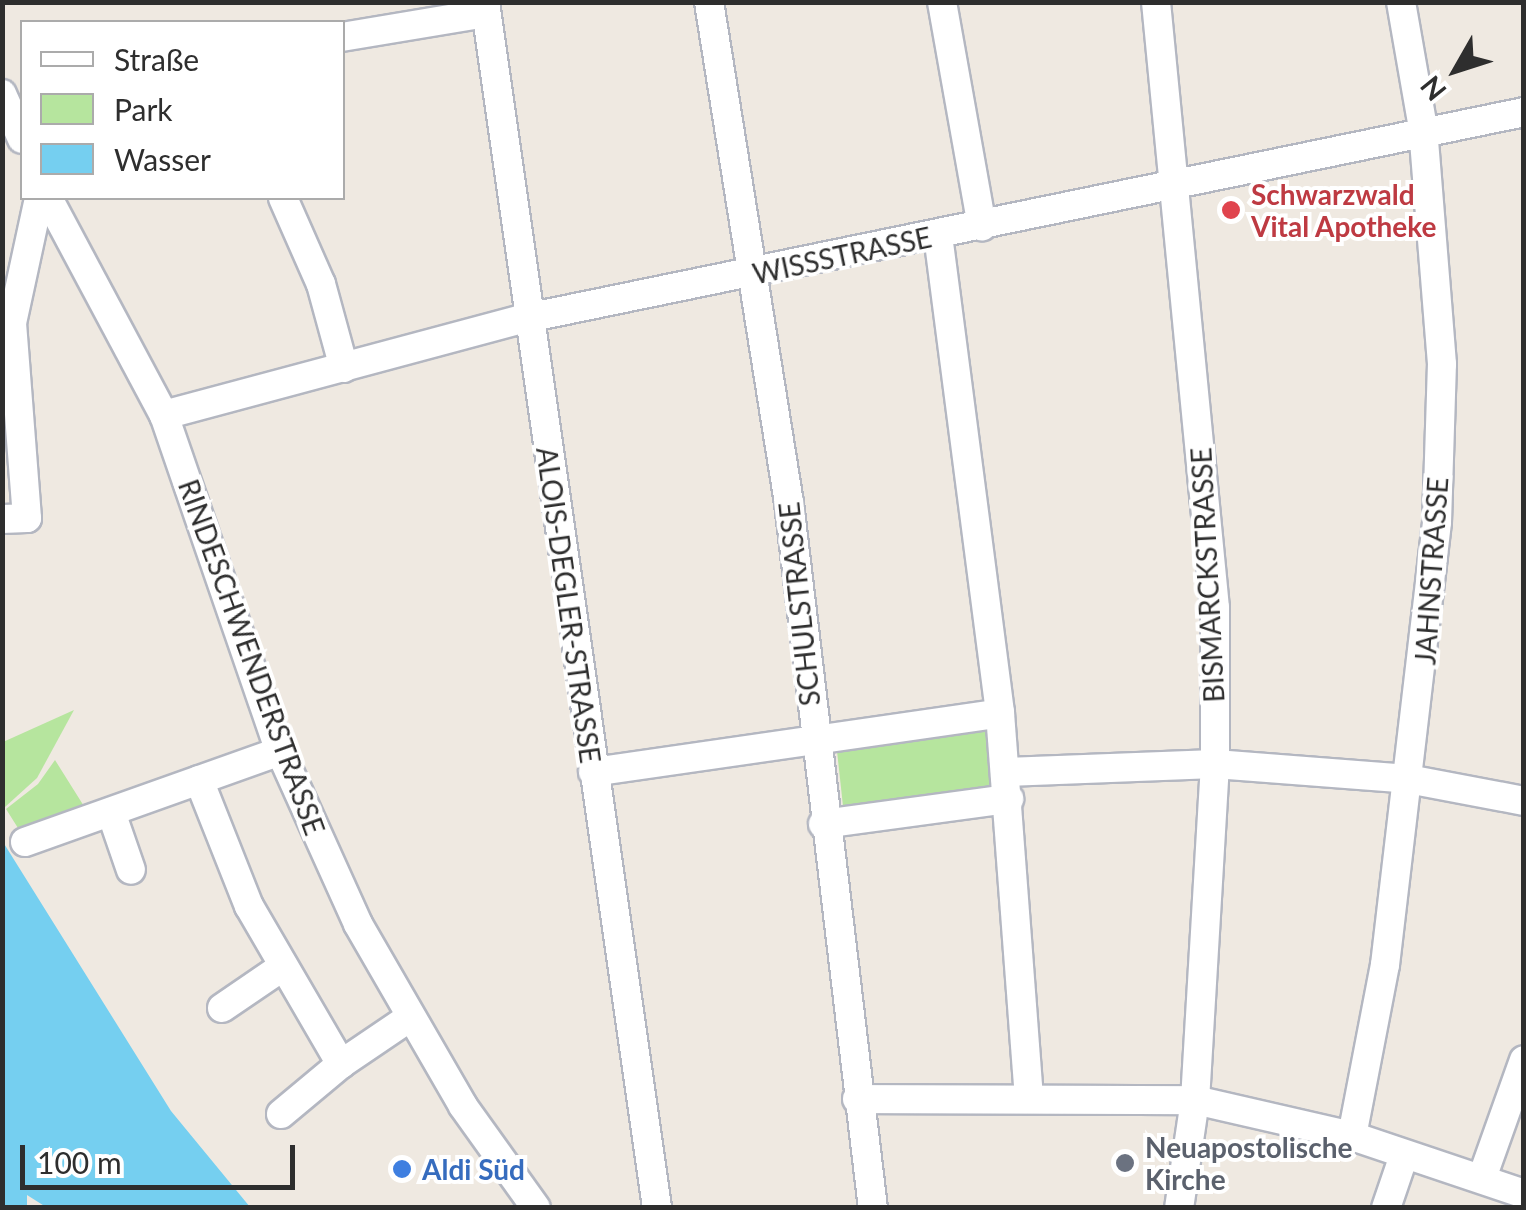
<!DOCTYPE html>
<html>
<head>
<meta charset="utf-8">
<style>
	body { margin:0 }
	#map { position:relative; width:1526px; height:1210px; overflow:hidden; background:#efe9e1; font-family:Lato,sans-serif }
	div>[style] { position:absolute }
	.green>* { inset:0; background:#b6e59e }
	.water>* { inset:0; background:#75cff0 }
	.roads { filter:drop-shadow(2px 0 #b4b7c1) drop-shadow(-2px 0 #b4b7c1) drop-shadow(0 2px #b4b7c1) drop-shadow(0 -2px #b4b7c1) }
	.minor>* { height:28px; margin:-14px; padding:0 14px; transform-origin:14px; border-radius:14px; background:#fff }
	.dots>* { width:28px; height:28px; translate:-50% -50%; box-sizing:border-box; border:5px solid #fff; border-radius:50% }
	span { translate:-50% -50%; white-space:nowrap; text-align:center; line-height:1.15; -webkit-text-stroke:8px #fff; paint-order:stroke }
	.health-label { font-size:28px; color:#be3a42; font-weight:700 }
	.left { translate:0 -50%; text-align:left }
	.street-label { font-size:28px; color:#2e2e2e }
	.worship-label { font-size:28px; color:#5b616d; font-weight:700 }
	.shop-label { font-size:28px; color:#366cbe; font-weight:700 }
	.frame { position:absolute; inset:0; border:5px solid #2e2e2e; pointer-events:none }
	.legend { position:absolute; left:20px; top:20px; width:325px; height:180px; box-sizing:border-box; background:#fff; border:2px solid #ababab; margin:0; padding:12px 18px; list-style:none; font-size:30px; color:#2e2e2e }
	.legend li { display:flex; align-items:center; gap:20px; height:50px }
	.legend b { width:50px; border:2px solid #ababab }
	.north { position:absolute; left:1406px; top:20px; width:100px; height:100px; -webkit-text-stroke:8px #fff; paint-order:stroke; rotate:231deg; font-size:28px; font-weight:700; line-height:40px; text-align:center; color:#2e2e2e }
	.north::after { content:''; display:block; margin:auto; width:35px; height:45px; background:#2e2e2e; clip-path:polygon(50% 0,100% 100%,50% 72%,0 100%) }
	.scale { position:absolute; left:20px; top:1145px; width:275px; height:45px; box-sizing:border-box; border:5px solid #2e2e2e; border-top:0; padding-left:12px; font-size:30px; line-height:35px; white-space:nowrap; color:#2e2e2e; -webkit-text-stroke:8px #fff; paint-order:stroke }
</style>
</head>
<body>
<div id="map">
	<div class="green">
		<i style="clip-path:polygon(74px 710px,37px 778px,5px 807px,3px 742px)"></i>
		<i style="clip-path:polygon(986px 725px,990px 788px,843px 806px,837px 751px)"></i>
		<i style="clip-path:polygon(55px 760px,87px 811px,23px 836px,6px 809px,38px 784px)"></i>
	</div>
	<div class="water">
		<i style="clip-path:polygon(3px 842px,171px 1111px,250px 1207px,46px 1207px,27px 1195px,27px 1207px,3px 1207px)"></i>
	</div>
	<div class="roads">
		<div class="minor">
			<i style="left:485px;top:2px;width:1218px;rotate:81.88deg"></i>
			<i style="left:709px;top:2px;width:507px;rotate:80.93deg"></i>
			<i style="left:789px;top:503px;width:710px;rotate:83.21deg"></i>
			<i style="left:942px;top:2px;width:228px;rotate:79.9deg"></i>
			<i style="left:1156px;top:2px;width:609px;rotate:84.44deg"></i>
			<i style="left:1215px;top:608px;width:156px;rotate:90deg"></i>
			<i style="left:1215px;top:764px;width:337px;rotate:93.4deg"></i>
			<i style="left:1195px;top:1100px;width:109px;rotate:98.4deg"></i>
			<i style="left:342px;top:37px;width:146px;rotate:-9.5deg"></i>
			<i style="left:2px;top:94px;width:49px;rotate:66deg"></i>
			<i style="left:48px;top:198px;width:246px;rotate:61.9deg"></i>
			<i style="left:164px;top:415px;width:355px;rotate:71deg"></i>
			<i style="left:280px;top:751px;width:190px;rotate:65.7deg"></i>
			<i style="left:358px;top:924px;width:210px;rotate:60deg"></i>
			<i style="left:463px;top:1106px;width:125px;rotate:54.4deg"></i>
			<i style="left:283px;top:198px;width:94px;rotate:66.2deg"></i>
			<i style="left:321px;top:284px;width:87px;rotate:74.7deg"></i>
			<i style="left:938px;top:235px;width:482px;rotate:82.6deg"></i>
			<i style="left:1000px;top:713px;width:384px;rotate:85.7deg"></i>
			<i style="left:164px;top:415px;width:376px;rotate:-15deg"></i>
			<i style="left:527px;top:318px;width:1018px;rotate:-11.67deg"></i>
			<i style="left:2px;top:519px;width:25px;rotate:-2deg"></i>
			<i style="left:27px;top:518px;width:196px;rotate:-94.4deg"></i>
			<i style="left:12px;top:323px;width:128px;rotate:-77.8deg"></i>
			<i style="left:593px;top:772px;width:411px;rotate:-8.2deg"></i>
			<i style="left:1006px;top:772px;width:209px;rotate:-2.2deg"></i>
			<i style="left:1215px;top:764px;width:194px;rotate:4.4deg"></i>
			<i style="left:1408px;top:779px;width:118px;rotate:10.7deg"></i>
			<i style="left:199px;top:780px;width:136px;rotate:68.4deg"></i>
			<i style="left:249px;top:906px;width:183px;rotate:59.8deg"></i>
			<i style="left:341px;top:1064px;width:82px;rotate:-34.1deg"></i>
			<i style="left:111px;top:812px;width:61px;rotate:71deg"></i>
			<i style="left:823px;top:824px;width:188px;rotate:-7.7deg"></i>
			<i style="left:25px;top:842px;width:271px;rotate:-19.6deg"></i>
			<i style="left:222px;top:1008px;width:73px;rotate:-34.3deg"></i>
			<i style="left:857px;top:1099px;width:338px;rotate:0.2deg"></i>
			<i style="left:1195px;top:1100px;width:161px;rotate:12.9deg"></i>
			<i style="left:1352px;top:1136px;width:182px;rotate:18.6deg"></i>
			<i style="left:281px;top:1114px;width:78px;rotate:-39.8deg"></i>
			<i style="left:1352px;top:1136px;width:174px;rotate:-79.1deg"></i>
			<i style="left:1385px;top:965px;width:446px;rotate:-83.3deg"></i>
			<i style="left:1437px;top:522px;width:158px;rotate:-88.2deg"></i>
			<i style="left:1442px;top:364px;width:237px;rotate:-94.6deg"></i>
			<i style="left:1423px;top:128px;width:128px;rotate:-99.9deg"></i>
			<i style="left:1482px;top:1178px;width:125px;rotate:-70.4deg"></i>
			<i style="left:1386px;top:1208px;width:56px;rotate:-71.2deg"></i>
		</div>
	</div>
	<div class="dots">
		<i style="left:1231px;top:210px;background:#e0444e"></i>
		<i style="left:1125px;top:1163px;background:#6b7280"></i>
		<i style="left:402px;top:1169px;background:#3f7fe0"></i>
	</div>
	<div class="health-label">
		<span class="left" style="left:1251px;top:210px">Schwarzwald<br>Vital Apotheke</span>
	</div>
	<div class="street-label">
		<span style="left:842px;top:255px;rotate:-12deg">WISSSTRASSE</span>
		<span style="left:1431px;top:571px;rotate:-86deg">JAHNSTRASSE</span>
		<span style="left:1207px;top:575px;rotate:-93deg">BISMARCKSTRASSE</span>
		<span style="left:799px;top:604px;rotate:-96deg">SCHULSTRASSE</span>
		<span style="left:569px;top:605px;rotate:82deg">ALOIS-DEGLER-STRASSE</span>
		<span style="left:252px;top:657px;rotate:70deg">RINDESCHWENDERSTRASSE</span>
	</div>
	<div class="worship-label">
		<span class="left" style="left:1145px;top:1163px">Neuapostolische<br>Kirche</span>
	</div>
	<div class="shop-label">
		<span class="left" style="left:422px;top:1169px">Aldi Süd</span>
	</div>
	<div class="frame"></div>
	<ul class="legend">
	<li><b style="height:12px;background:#fff"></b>Straße</li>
	<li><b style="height:28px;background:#b6e59e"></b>Park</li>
	<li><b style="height:28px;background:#75cff0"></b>Wasser</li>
	</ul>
	<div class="north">N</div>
	<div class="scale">100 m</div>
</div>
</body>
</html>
